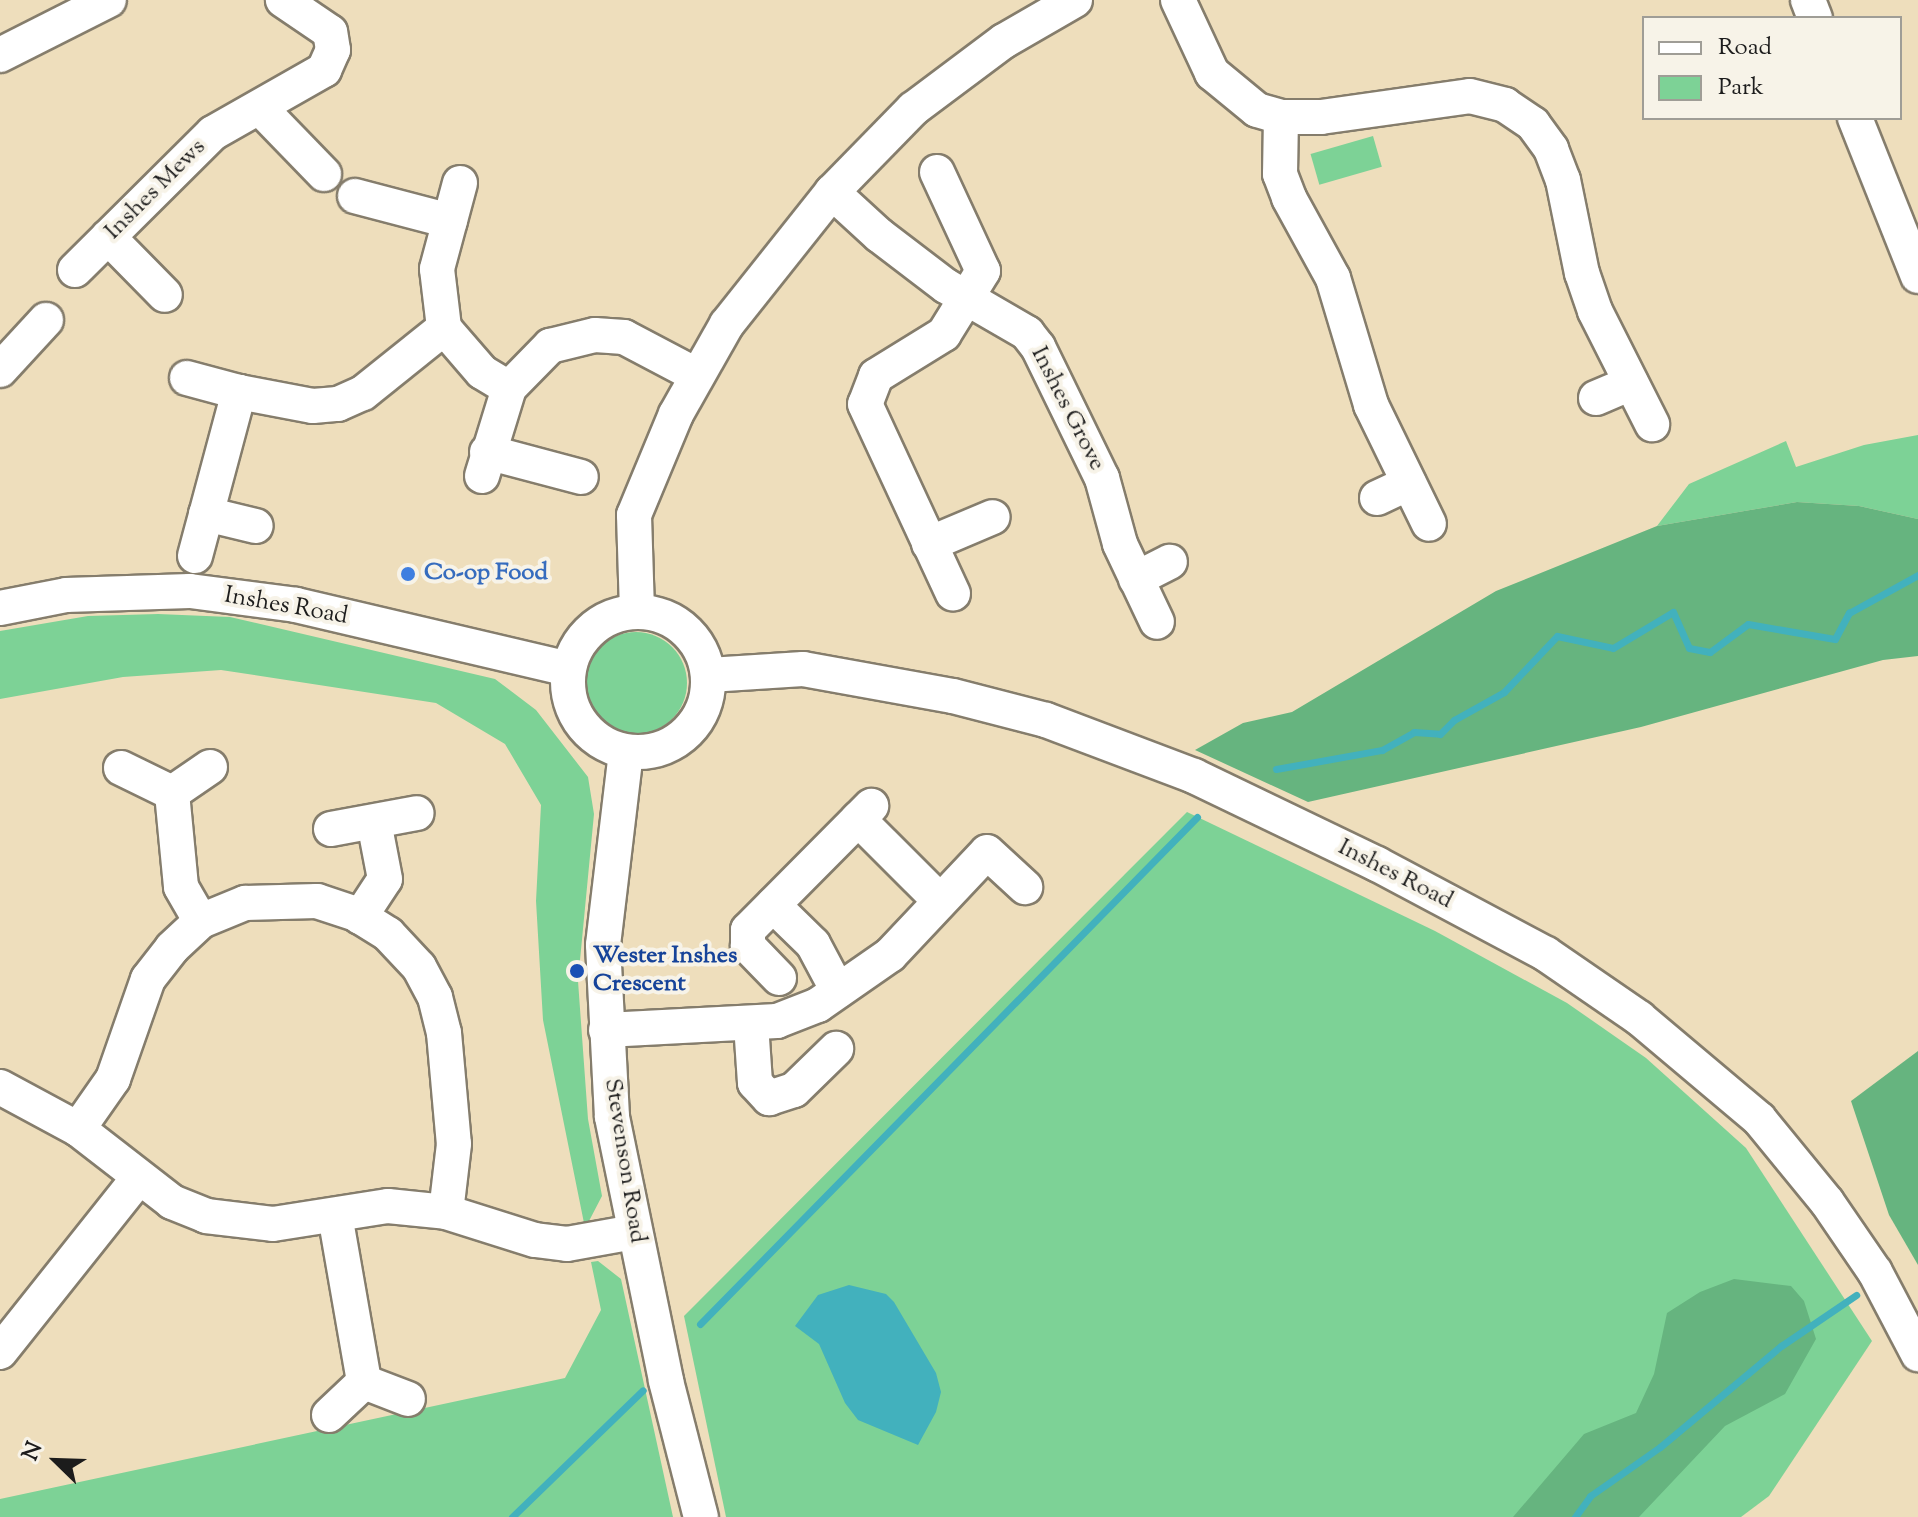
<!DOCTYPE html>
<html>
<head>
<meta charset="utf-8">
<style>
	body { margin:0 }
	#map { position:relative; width:1918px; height:1517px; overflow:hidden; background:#eedebc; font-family:"Sorts Mill Goudy",serif }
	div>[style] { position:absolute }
	.green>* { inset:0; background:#7dd296; transform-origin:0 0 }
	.round { border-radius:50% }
	.forest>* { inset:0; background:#66b47f }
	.water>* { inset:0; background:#42b1bd }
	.stream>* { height:7px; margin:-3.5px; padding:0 3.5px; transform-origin:3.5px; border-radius:3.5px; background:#42b1bd }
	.roads { filter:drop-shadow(2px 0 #857d6c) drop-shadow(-2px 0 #857d6c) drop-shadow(0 2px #857d6c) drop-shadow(0 -2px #857d6c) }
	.minor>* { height:34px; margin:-17px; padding:0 17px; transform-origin:17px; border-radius:17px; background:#fff }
	.minor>.ring { margin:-17px; padding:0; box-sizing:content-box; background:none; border:34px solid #fff; border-radius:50% }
	.dots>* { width:22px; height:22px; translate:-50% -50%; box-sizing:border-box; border:4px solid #f7f3e8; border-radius:50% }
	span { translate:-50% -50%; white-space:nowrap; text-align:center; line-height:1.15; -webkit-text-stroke:8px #f7f3e8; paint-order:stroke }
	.street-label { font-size:24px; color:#1c1c1c }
	.shop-label { font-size:24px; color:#366cbe; font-weight:700 }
	.left { translate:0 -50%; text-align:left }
	.transit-label { font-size:24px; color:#164399; font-weight:700 }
	.legend { position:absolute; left:1642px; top:16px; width:260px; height:104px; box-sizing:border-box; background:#f7f3e8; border:2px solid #9f9d96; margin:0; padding:10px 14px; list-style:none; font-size:24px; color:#1c1c1c }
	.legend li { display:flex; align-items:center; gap:16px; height:40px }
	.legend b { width:40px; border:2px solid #9f9d96 }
	.north { position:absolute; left:16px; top:1421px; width:80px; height:80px; -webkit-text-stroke:6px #f7f3e8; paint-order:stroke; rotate:293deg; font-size:22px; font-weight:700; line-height:32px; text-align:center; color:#1c1c1c }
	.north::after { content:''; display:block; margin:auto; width:28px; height:36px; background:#1c1c1c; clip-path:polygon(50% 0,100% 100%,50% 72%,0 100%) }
</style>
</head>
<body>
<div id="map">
	<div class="green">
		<i style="left:1373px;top:136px;width:32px;height:65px;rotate:74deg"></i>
		<i style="clip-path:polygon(1918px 435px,1918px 519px,1859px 506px,1797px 502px,1657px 526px,1689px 484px,1786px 441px,1796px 467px,1864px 445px)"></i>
		<i style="clip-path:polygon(158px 614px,230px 617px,495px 679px,536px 710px,588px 777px,594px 814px,578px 981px,588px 1119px,602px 1196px,589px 1221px,584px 1223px,543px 1020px,536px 901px,541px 805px,505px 744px,436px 703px,221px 670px,123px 677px,0 699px,0 631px,88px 616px)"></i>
		<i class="round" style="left:585px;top:632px;width:102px;height:102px"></i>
		<i style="clip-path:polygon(1187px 812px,1435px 931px,1567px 1003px,1646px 1058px,1746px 1148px,1872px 1341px,1769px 1496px,1741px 1517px,726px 1517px,684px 1316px)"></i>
		<i style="clip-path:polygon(598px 1261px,621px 1279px,673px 1517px,0 1517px,0 1499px,565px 1378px,601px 1310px,591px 1262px)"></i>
	</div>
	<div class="forest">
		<i style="clip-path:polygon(1797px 502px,1859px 506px,1918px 519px,1918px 656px,1883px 660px,1641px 727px,1308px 802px,1195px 750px,1243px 723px,1292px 712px,1496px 591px,1657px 526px)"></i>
		<i style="clip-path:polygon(1918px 1051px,1918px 1265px,1889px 1215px,1851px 1101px)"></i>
		<i style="clip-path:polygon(1734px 1279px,1791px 1286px,1804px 1301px,1816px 1339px,1785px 1394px,1725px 1426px,1639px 1517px,1513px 1517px,1584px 1434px,1636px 1413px,1654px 1374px,1667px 1313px,1700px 1292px)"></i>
	</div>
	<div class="water">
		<i style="clip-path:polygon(849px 1285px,886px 1294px,894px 1302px,936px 1373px,941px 1392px,936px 1412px,918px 1445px,858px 1420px,845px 1403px,819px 1344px,795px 1326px,818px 1295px)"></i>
	</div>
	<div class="stream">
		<i style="left:1276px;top:769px;width:108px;rotate:-10.2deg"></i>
		<i style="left:1382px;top:750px;width:37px;rotate:-29deg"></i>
		<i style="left:1414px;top:732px;width:26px;rotate:4deg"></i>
		<i style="left:1440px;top:734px;width:20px;rotate:-45deg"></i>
		<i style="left:1454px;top:720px;width:57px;rotate:-29.2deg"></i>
		<i style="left:1504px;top:692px;width:77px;rotate:-46.6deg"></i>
		<i style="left:1557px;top:636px;width:57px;rotate:12.1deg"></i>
		<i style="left:1613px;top:648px;width:70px;rotate:-31deg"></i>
		<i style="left:1673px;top:612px;width:39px;rotate:66deg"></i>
		<i style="left:1689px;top:648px;width:21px;rotate:11deg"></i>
		<i style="left:1710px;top:652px;width:47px;rotate:-36.4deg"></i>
		<i style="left:1748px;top:624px;width:88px;rotate:9.8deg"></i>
		<i style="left:1835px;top:639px;width:30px;rotate:-62deg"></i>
		<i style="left:1849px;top:613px;width:79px;rotate:-28.8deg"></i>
		<i style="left:700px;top:1324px;width:710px;rotate:-45.57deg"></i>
		<i style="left:512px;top:1517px;width:182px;rotate:-44.1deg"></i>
		<i style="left:1575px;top:1517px;width:26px;rotate:-54deg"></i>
		<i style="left:1590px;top:1496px;width:85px;rotate:-35deg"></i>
		<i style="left:1660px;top:1447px;width:158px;rotate:-39.9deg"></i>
		<i style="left:1781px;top:1346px;width:91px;rotate:-34.2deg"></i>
	</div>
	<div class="roads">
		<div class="minor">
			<i style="left:1178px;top:0;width:81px;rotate:65deg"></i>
			<i style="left:1212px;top:73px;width:58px;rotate:39.4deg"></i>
			<i style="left:1257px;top:110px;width:25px;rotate:16deg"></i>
			<i style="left:1281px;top:117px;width:40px"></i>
			<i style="left:1321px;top:117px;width:150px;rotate:-8deg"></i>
			<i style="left:1470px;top:96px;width:36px;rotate:14deg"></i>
			<i style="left:1505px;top:105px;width:34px;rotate:34deg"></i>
			<i style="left:1533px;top:124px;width:31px;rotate:54deg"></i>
			<i style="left:1551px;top:149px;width:33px;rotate:69deg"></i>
			<i style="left:1563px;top:180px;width:95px;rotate:78.5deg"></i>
			<i style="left:1582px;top:273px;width:40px;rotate:71.1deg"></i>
			<i style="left:1595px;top:311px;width:127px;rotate:63.2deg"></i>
			<i style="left:1808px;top:0;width:19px;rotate:69deg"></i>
			<i style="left:0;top:55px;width:122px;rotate:-26.8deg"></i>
			<i style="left:260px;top:108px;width:92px;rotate:45.9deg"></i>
			<i style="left:1281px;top:117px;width:57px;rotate:91deg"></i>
			<i style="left:1280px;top:174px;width:26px;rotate:69deg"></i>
			<i style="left:1289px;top:198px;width:91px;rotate:61.2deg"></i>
			<i style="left:1333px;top:278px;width:133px;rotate:73.3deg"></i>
			<i style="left:1371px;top:405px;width:132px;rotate:64deg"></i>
			<i style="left:1855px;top:118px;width:170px;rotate:68.3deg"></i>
			<i style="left:937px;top:172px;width:109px;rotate:65.1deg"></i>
			<i style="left:983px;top:271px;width:74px;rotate:121.8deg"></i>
			<i style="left:944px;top:334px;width:80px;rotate:148.3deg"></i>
			<i style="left:876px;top:376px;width:30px;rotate:111deg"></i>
			<i style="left:865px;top:404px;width:209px;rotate:65.1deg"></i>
			<i style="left:460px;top:183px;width:89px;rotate:105deg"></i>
			<i style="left:437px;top:269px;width:59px;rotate:83.2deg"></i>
			<i style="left:444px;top:328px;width:58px;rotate:49.2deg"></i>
			<i style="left:482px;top:372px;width:31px;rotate:31deg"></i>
			<i style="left:832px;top:192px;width:64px;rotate:42.5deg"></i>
			<i style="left:879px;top:235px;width:84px;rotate:37.3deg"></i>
			<i style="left:946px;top:286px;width:94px;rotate:30.1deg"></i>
			<i style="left:1027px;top:333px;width:18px;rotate:52deg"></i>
			<i style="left:1038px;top:347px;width:146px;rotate:64deg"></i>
			<i style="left:1102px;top:478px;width:68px;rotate:74.7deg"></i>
			<i style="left:1120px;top:544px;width:86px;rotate:64.6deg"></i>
			<i style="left:355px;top:196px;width:98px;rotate:14.7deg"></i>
			<i style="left:108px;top:237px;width:81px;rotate:45.5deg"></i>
			<i style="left:75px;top:270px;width:194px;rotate:-44.8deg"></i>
			<i style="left:213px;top:133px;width:128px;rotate:-29.6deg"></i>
			<i style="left:324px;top:70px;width:22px;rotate:-66deg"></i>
			<i style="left:333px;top:50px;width:18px;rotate:-99deg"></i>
			<i style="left:330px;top:32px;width:57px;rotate:-145.8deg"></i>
			<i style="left:0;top:370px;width:68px;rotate:-47.4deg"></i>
			<i style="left:187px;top:378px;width:54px;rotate:15.1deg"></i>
			<i style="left:1596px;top:398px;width:38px;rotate:-23deg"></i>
			<i style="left:487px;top:452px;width:97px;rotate:14.9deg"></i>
			<i style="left:482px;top:476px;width:92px;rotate:-72.9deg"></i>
			<i style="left:509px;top:388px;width:59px;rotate:-45.7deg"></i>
			<i style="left:550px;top:346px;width:46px;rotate:-13.7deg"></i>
			<i style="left:595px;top:335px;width:29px;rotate:4deg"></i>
			<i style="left:624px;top:337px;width:81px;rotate:27.8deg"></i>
			<i style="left:1377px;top:498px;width:35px;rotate:-25deg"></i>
			<i style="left:206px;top:514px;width:51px;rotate:13.5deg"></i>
			<i style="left:929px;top:544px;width:69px;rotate:-22.9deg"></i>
			<i style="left:195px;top:556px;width:170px;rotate:-75deg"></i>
			<i style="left:239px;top:392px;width:75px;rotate:10.7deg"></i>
			<i style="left:313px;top:406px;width:25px;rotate:-5deg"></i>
			<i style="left:338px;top:404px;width:27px;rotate:-24deg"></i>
			<i style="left:363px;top:393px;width:104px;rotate:-38.7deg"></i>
			<i style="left:1136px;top:579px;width:38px;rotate:-27deg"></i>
			<i style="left:0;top:608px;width:67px;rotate:-11.1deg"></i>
			<i style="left:66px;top:595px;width:124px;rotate:-1.8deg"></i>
			<i style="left:190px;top:591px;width:107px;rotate:7.5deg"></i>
			<i style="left:296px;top:605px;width:279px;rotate:13.2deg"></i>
			<i style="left:637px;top:611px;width:96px;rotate:-91.8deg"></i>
			<i style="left:634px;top:515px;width:109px;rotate:-67.4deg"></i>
			<i style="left:676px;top:414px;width:103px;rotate:-60.5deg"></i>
			<i style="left:727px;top:324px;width:169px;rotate:-51.5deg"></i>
			<i style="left:832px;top:192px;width:116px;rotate:-45.7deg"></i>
			<i style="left:913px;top:109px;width:114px;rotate:-36.8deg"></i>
			<i style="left:1004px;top:41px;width:82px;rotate:-30deg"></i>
			<i class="ring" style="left:568px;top:612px;width:106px;height:106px"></i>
			<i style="left:709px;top:675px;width:94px;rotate:-3.7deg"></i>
			<i style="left:803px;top:669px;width:152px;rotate:10.2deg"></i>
			<i style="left:953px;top:696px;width:96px;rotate:14.5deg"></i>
			<i style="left:1046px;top:720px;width:158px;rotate:20.7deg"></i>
			<i style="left:1194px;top:776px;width:203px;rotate:25.7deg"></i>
			<i style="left:1377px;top:864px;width:191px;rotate:28deg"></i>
			<i style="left:1546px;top:954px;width:113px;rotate:34.5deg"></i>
			<i style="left:1639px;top:1018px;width:157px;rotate:40.1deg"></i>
			<i style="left:1759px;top:1119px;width:107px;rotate:50.7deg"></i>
			<i style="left:1827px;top:1202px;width:85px;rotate:55.6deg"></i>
			<i style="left:1875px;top:1272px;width:93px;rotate:62.3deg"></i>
			<i style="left:626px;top:752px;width:194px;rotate:96.8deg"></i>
			<i style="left:603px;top:945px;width:172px;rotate:87deg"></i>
			<i style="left:612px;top:1117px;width:269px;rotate:78.4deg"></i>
			<i style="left:666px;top:1381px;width:140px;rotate:75.6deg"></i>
			<i style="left:121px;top:768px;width:57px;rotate:26.1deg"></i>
			<i style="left:172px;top:793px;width:46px;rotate:-34.4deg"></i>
			<i style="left:172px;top:793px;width:94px;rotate:84.5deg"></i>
			<i style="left:181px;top:887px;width:39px;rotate:60deg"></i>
			<i style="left:858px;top:819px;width:115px;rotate:45deg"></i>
			<i style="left:331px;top:829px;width:87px;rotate:-10.5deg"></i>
			<i style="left:773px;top:905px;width:56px;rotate:44.3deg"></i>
			<i style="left:813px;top:944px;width:53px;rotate:62deg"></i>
			<i style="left:360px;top:917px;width:45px;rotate:-56.7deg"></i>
			<i style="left:385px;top:879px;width:58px;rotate:-100.9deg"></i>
			<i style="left:779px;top:978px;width:45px;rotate:-134.1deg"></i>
			<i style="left:748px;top:946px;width:16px;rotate:-90deg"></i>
			<i style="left:748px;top:930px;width:175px;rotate:-45.2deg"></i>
			<i style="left:751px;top:1024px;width:59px;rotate:86.1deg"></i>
			<i style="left:755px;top:1083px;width:21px;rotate:47deg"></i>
			<i style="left:769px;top:1098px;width:26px;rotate:-18deg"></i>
			<i style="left:794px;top:1090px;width:59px;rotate:-44.3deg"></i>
			<i style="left:606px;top:1030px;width:171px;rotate:-3deg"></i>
			<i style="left:777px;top:1021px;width:44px;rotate:-21.3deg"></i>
			<i style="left:818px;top:1005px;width:88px;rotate:-34.8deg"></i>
			<i style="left:890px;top:955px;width:141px;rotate:-46.7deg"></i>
			<i style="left:987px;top:852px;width:52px;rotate:42.6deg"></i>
			<i style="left:0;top:1087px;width:89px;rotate:28.3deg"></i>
			<i style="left:78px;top:1129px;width:119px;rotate:37.8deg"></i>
			<i style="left:172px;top:1202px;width:37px;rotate:22deg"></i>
			<i style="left:206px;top:1216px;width:67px;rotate:6.8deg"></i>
			<i style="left:273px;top:1224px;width:116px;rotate:-8.9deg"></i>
			<i style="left:388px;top:1206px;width:58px;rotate:5.9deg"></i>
			<i style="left:446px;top:1212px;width:93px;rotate:17.5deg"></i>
			<i style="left:535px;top:1240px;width:32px;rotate:7deg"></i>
			<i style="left:567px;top:1244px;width:68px;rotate:-10.2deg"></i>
			<i style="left:78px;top:1129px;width:61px;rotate:-55deg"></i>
			<i style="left:113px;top:1079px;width:106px;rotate:-70.7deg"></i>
			<i style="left:148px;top:979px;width:39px;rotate:-52deg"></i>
			<i style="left:172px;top:948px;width:40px;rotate:-43deg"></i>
			<i style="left:201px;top:921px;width:48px;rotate:-22.2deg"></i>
			<i style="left:245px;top:903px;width:72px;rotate:-1.6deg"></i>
			<i style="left:317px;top:901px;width:41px;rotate:18.4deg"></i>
			<i style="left:356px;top:914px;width:38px;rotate:32deg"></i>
			<i style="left:388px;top:934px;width:45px;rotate:46.8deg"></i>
			<i style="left:419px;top:967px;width:34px;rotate:62deg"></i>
			<i style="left:435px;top:997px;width:37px;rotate:76deg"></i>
			<i style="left:444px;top:1033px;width:111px;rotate:84.9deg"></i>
			<i style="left:454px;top:1144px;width:68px;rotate:96.7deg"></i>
			<i style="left:335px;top:1215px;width:169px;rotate:80.1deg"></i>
			<i style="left:0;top:1352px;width:220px;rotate:-51.5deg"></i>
			<i style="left:329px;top:1415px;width:48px;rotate:-43.3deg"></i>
			<i style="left:364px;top:1382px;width:47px;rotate:21.1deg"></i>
		</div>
	</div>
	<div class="dots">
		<i style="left:408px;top:574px;background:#3f7fe0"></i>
		<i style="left:577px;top:971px;background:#1a4fb4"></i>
	</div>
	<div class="street-label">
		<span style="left:156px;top:190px;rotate:-45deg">Inshes Mews</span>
		<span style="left:1067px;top:409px;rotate:63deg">Inshes Grove</span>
		<span style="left:286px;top:607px;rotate:10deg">Inshes Road</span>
		<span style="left:1395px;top:875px;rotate:27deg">Inshes Road</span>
		<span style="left:624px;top:1161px;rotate:81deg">Stevenson Road</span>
	</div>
	<div class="shop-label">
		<span class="left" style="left:424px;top:574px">Co-op Food</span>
	</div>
	<div class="transit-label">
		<span class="left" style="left:593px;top:971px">Wester Inshes<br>Crescent</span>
	</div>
	<ul class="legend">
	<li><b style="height:10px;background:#fff"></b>Road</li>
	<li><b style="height:22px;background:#7dd296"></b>Park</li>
	</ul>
	<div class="north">N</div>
</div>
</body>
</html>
